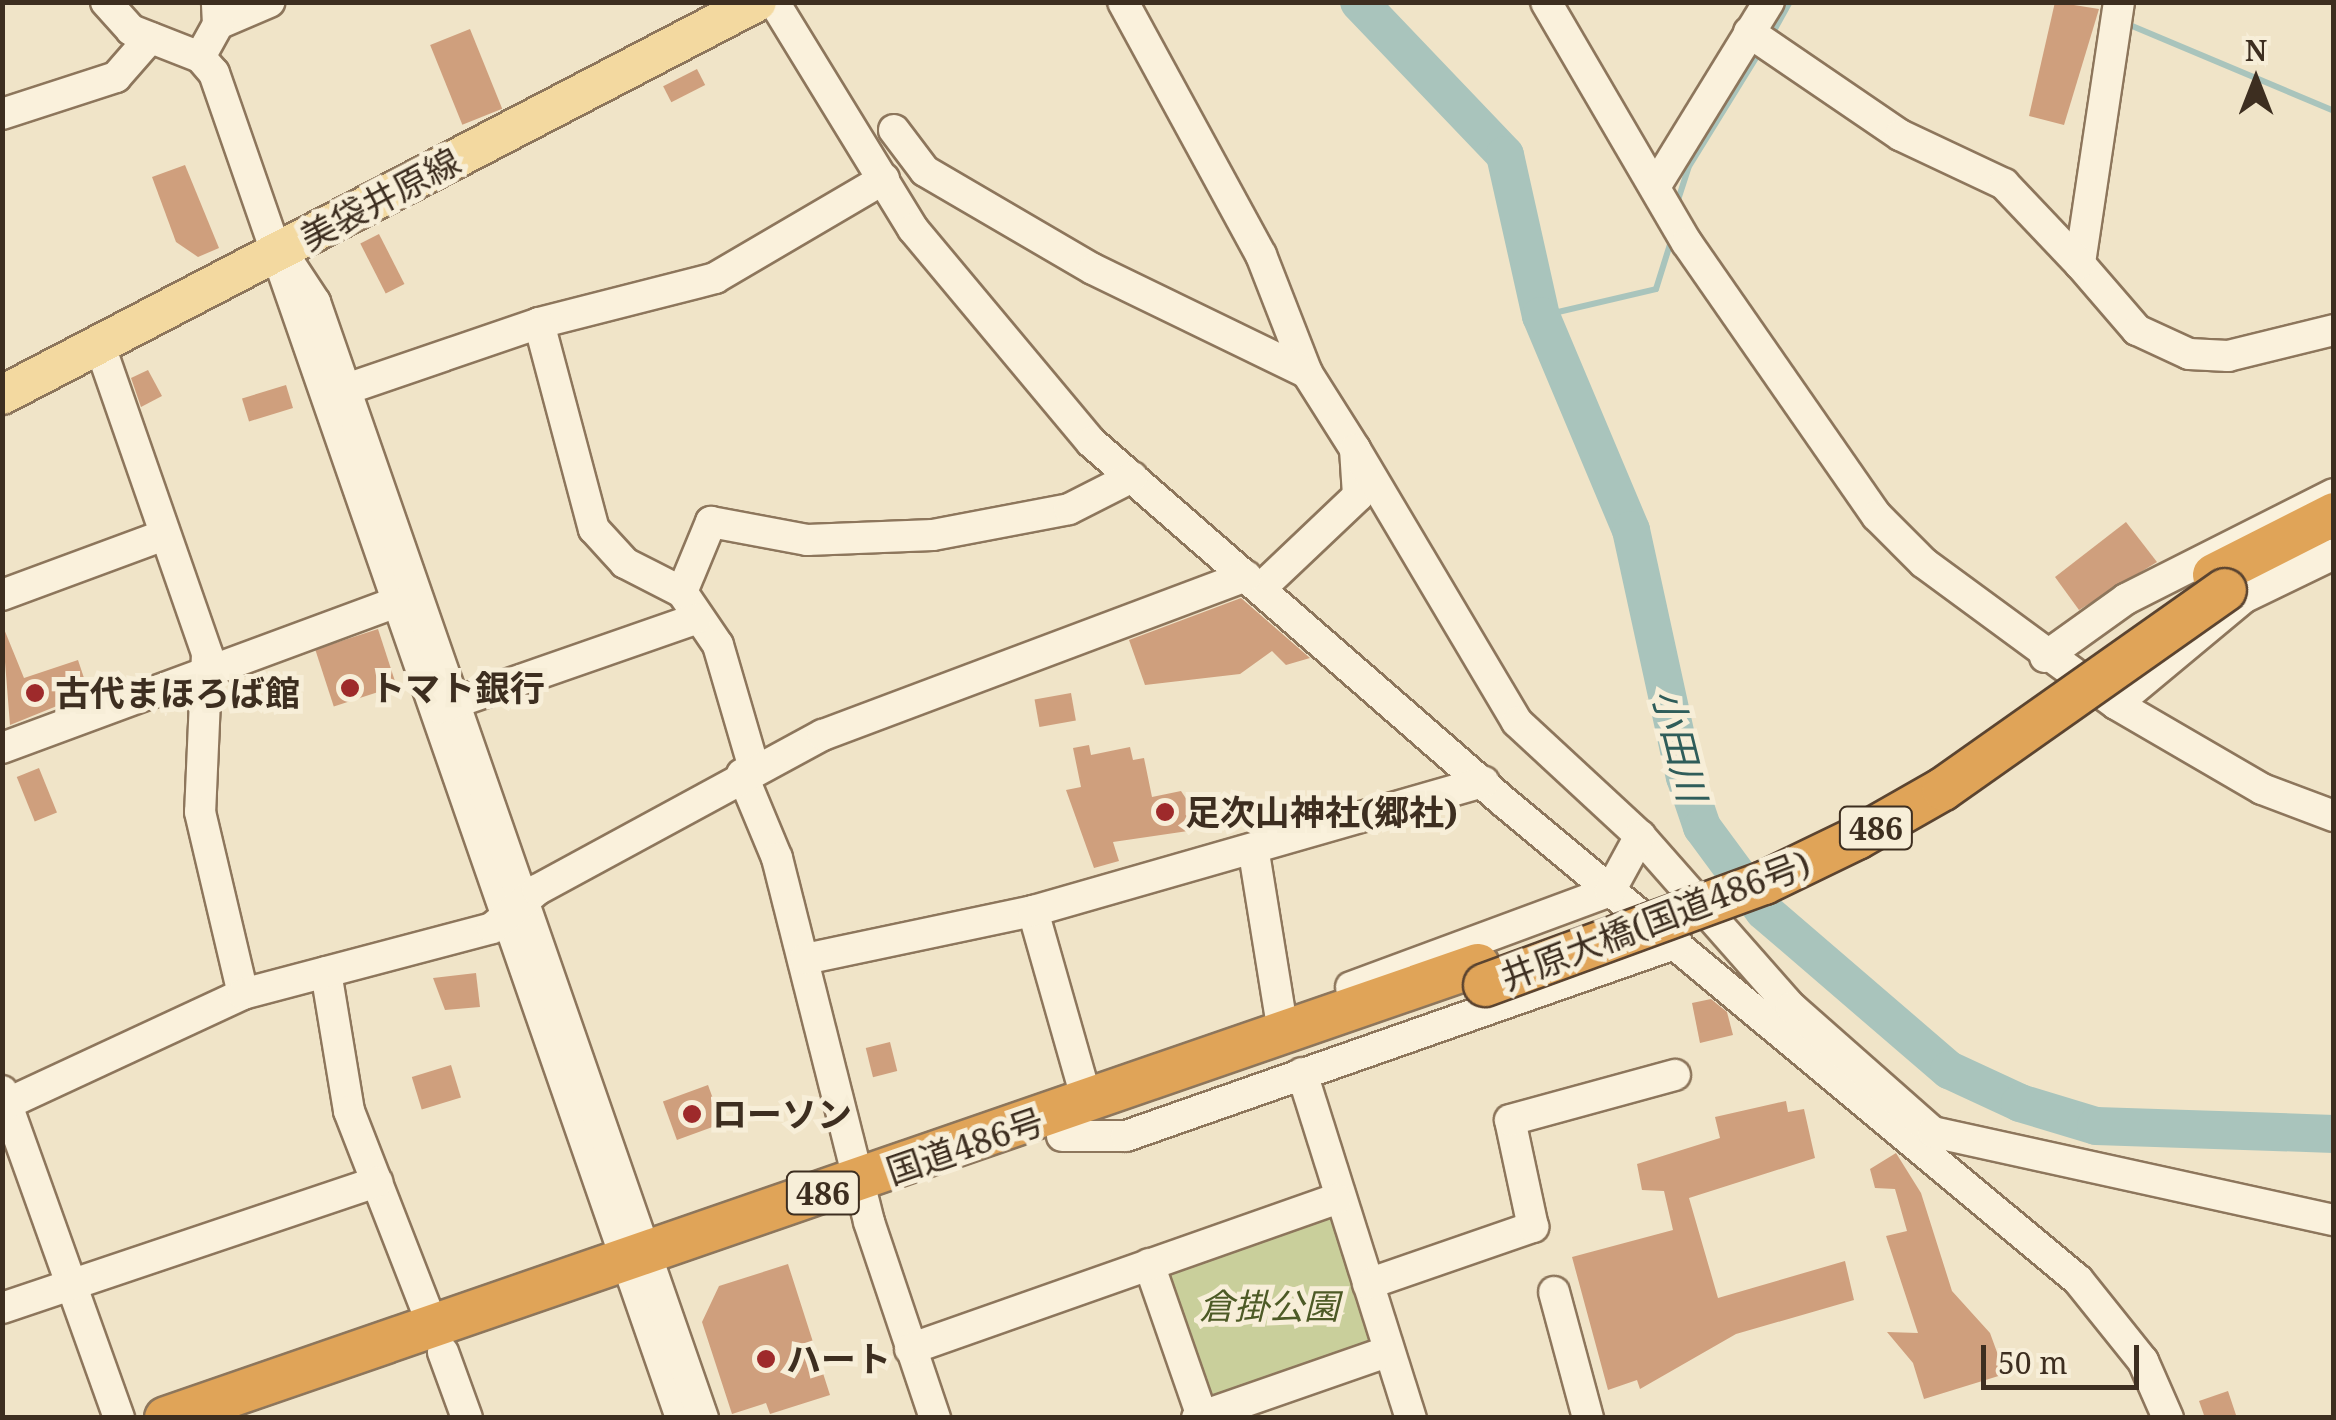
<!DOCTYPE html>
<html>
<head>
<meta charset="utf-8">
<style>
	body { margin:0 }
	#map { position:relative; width:2336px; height:1420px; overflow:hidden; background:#f0e4c8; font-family:"Noto Serif","Noto Sans JP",serif }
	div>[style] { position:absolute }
	.green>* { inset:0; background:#c9cf9b }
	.stream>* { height:6px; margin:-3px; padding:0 3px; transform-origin:3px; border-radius:3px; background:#a9c4bc }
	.river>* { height:38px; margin:-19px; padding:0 19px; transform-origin:19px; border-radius:19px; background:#a9c4bc }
	.building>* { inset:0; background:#cf9f7d; transform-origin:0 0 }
	.roads { filter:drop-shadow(2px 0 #8d765c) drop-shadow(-2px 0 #8d765c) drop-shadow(0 2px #8d765c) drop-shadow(0 -2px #8d765c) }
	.minor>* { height:30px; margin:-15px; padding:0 15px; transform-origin:15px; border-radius:15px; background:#faf1dc }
	.major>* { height:38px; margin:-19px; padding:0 19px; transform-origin:19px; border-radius:19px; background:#f3d9a0 }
	.highway>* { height:42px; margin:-21px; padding:0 21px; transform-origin:21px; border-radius:21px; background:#e0a458 }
	.bridges { filter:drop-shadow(2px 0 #5b4430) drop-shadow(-2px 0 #5b4430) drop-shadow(0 2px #5b4430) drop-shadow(0 -2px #5b4430) }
	.highway-bridge>* { height:42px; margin:-21px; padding:0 21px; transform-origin:21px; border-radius:21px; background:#e0a458 }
	.dots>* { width:28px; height:28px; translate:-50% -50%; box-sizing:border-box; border:5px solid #f7eed8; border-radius:50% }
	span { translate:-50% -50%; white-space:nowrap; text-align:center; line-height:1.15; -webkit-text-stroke:10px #f7eed8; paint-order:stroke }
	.shield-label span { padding:2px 8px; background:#f7eed8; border:2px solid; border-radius:8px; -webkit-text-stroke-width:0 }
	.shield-label { font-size:32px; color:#3d2e20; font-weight:700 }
	.street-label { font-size:35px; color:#3d2e20 }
	.poi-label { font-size:35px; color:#3d2e20; font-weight:700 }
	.left { translate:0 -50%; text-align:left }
	.park-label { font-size:35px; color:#4d5a26; font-style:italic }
	.water-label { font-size:38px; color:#2f5d5a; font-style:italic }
	.frame { position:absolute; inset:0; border:5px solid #3d2e20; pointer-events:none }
	.north { position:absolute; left:2206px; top:30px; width:100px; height:100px; -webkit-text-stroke:8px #f7eed8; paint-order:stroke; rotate:0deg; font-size:28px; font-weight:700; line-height:40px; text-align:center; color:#3d2e20 }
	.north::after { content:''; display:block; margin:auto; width:35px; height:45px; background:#3d2e20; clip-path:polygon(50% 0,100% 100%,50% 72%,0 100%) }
	.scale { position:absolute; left:1981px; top:1345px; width:158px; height:45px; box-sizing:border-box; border:5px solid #3d2e20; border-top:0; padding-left:12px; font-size:30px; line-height:35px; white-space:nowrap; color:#3d2e20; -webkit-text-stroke:8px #f7eed8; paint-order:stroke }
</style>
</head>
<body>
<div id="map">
	<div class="green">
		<i style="clip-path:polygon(1318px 1214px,1332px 1221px,1375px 1341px,1210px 1402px,1159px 1269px)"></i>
	</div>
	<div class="stream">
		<i style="left:2125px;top:23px;width:227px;rotate:22.8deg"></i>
		<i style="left:1771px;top:36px;width:39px;rotate:-61deg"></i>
		<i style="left:1676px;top:206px;width:40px;rotate:-72deg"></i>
		<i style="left:1688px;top:168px;width:129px;rotate:-58.3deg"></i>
		<i style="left:1541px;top:316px;width:118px;rotate:-13.2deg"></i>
		<i style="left:1656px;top:289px;width:53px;rotate:-72.6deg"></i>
	</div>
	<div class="river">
		<i style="left:1359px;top:2px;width:211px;rotate:46.3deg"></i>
		<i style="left:1505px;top:155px;width:165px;rotate:77.4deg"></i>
		<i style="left:1541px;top:316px;width:232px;rotate:67.2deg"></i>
		<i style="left:1631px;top:530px;width:253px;rotate:77.7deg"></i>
		<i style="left:1685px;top:777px;width:53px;rotate:71.2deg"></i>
		<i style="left:1702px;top:827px;width:104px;rotate:53.6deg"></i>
		<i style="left:1764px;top:911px;width:244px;rotate:40.7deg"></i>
		<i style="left:1949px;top:1070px;width:78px;rotate:24.9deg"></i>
		<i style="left:2020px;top:1103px;width:79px;rotate:16.8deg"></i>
		<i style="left:2096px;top:1126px;width:238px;rotate:1.9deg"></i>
	</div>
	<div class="building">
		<i style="clip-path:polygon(2055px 2px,2099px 9px,2064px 125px,2029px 116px)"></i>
		<i style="left:470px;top:29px;width:86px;height:43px;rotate:68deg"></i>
		<i style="left:697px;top:69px;width:18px;height:38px;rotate:63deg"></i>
		<i style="clip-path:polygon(185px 165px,219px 248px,198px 257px,176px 242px,152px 177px)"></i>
		<i style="left:379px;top:234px;width:56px;height:21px;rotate:63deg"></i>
		<i style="clip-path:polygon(148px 370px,162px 396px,141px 407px,131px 378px)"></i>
		<i style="left:286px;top:385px;width:24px;height:46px;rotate:73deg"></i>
		<i style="clip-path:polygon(2126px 522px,2157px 562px,2079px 610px,2055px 577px)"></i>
		<i style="clip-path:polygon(1241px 598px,1310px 658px,1286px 665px,1272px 651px,1240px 674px,1145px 685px,1129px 640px)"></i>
		<i style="clip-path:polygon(2px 624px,24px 678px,78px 660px,89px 693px,10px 725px)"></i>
		<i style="left:378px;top:629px;width:60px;height:66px;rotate:72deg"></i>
		<i style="left:1071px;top:693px;width:28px;height:37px;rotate:80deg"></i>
		<i style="clip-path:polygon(1089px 745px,1091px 755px,1130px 747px,1133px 760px,1144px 758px,1152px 797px,1181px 791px,1191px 806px,1188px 831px,1113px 842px,1119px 861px,1094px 868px,1066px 790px,1081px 787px,1073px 748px)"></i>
		<i style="left:39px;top:768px;width:48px;height:24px;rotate:68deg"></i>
		<i style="clip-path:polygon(476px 973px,480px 1007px,445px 1010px,433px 978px)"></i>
		<i style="clip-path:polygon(1711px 999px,1727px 1012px,1733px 1035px,1700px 1043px,1692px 1003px)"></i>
		<i style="left:890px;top:1042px;width:30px;height:25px;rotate:76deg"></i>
		<i style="left:451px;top:1065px;width:34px;height:41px;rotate:73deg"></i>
		<i style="left:708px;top:1085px;width:41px;height:48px;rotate:70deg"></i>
		<i style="clip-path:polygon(1786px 1101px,1788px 1112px,1804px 1109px,1815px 1158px,1689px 1198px,1718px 1298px,1845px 1261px,1854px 1300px,1736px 1334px,1640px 1389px,1637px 1380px,1608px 1390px,1572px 1257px,1673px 1230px,1664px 1191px,1642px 1190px,1637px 1164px,1720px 1138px,1715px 1117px)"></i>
		<i style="clip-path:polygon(1896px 1153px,1921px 1193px,1952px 1291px,1990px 1333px,2005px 1374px,1924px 1399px,1913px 1363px,1887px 1332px,1918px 1333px,1886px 1236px,1907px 1231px,1895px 1189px,1875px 1188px,1870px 1169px)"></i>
		<i style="clip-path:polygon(788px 1264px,830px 1395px,770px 1414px,766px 1403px,732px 1414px,702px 1322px,719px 1286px)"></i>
		<i style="clip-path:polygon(2228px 1391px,2237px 1418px,2205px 1418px,2199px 1401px)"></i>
	</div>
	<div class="roads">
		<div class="minor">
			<i style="left:106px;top:2px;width:38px;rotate:48deg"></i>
			<i style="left:131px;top:30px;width:74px;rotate:21.4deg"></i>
			<i style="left:200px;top:57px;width:21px;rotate:49deg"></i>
			<i style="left:214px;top:73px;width:1424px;rotate:70.85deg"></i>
			<i style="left:774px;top:2px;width:266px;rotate:58.5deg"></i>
			<i style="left:913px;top:229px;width:278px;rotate:50.1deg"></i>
			<i style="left:1091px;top:442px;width:548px;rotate:41.08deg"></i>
			<i style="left:1504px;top:802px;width:747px;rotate:39.79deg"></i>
			<i style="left:2078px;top:1280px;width:104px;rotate:51.3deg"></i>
			<i style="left:2143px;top:1361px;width:62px;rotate:66.3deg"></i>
			<i style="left:1123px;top:2px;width:288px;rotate:61.4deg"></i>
			<i style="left:1261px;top:255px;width:127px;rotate:68.7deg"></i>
			<i style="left:1546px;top:2px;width:279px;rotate:59.7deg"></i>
			<i style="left:1687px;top:243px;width:333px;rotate:55.2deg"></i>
			<i style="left:1877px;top:516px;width:66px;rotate:45deg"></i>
			<i style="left:1924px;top:563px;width:238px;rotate:36.3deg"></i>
			<i style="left:2116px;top:704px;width:169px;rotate:30.2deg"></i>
			<i style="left:2262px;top:789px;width:77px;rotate:20.6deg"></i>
			<i style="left:2119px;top:2px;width:265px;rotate:98.5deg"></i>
			<i style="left:2080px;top:264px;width:87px;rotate:49.2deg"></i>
			<i style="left:2137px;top:330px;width:57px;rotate:24.8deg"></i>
			<i style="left:2189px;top:354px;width:39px;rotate:3deg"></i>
			<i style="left:2228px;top:356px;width:109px;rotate:-13.8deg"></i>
			<i style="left:218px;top:24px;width:56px;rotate:-23.3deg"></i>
			<i style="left:1749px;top:32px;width:183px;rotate:34.3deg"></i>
			<i style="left:1900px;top:135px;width:115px;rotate:25.2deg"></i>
			<i style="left:2004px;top:184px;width:110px;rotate:46.5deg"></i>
			<i style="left:200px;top:57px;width:38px;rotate:-61deg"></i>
			<i style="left:218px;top:24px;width:22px;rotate:-93deg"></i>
			<i style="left:2px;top:114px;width:120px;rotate:-18deg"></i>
			<i style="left:116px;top:77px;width:52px;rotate:-48.9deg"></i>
			<i style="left:894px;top:130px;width:51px;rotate:52.9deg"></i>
			<i style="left:925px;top:171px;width:194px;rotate:30.3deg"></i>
			<i style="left:1093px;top:269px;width:238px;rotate:25.9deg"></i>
			<i style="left:1307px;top:373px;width:90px;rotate:57.7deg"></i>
			<i style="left:1355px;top:449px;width:47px;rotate:86.3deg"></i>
			<i style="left:1358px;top:496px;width:132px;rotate:136.5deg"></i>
			<i style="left:1655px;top:187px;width:217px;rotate:-58.4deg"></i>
			<i style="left:286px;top:258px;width:53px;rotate:56.6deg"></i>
			<i style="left:315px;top:302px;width:1182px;rotate:70.83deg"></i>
			<i style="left:539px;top:323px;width:182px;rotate:-14.3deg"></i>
			<i style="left:715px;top:278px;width:196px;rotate:-30.4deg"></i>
			<i style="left:100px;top:346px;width:326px;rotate:70.8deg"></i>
			<i style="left:207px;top:654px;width:158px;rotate:92.5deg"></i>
			<i style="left:200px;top:812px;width:187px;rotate:76.7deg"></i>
			<i style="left:329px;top:395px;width:222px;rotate:-18.9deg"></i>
			<i style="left:539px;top:323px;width:213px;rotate:75.1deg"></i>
			<i style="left:594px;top:529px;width:46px;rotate:47.6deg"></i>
			<i style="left:625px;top:563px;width:64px;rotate:27deg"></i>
			<i style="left:682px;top:592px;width:64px;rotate:55.8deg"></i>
			<i style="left:718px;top:645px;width:128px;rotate:73.7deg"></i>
			<i style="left:1355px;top:449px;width:317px;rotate:59.3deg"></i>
			<i style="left:1517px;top:722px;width:168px;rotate:42.8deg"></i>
			<i style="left:1640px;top:836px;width:228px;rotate:48.6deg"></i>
			<i style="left:1791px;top:1007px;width:189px;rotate:41.4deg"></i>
			<i style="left:1933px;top:1132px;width:411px;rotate:12.4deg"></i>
			<i style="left:682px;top:592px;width:76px;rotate:-67.5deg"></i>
			<i style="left:711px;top:522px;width:98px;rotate:10.6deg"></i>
			<i style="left:807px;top:540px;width:126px;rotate:-2.3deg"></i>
			<i style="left:933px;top:535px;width:138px;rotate:-10.8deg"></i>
			<i style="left:1069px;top:509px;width:71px;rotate:-26.9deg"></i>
			<i style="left:2px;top:595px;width:173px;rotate:-20.3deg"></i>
			<i style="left:2045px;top:657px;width:100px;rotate:-35.6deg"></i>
			<i style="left:2126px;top:599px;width:233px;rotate:-26.8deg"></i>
			<i style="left:2116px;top:704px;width:165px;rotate:-39.8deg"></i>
			<i style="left:2243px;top:598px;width:101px;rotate:-25.8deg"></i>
			<i style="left:440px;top:708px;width:271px;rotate:-19.2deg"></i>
			<i style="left:2px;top:748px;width:418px;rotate:-20.3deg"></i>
			<i style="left:742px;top:774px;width:91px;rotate:67.4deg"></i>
			<i style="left:777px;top:858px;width:375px;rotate:75.8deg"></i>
			<i style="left:869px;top:1222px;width:207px;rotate:71.4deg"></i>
			<i style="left:1254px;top:853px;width:163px;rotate:80.8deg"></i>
			<i style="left:1033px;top:911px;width:182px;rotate:74.1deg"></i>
			<i style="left:805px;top:959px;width:233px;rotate:-11.9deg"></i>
			<i style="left:1033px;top:911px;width:469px;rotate:-16deg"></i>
			<i style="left:326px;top:972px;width:141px;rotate:80.6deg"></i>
			<i style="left:349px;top:1111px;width:232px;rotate:68.7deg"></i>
			<i style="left:1351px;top:987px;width:276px;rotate:-20.3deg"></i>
			<i style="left:1610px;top:891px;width:63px;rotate:-61.4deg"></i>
			<i style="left:1302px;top:1073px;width:362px;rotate:72.5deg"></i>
			<i style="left:2px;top:1091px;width:347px;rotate:70.3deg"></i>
			<i style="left:2px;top:1106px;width:266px;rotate:-24.9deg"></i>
			<i style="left:243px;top:994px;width:258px;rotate:-14.8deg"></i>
			<i style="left:492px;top:928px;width:59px;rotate:-40.2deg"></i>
			<i style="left:537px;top:890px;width:325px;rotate:-28.5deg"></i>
			<i style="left:823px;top:735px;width:452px;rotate:-20.6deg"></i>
			<i style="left:1062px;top:1136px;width:64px"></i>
			<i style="left:1126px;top:1136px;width:584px;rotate:-19.3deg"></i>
			<i style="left:1149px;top:1264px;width:161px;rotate:70.8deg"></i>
			<i style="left:1368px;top:1284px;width:175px;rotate:-19.1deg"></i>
			<i style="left:1533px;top:1227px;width:109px;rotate:-102.1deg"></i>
			<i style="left:1510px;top:1120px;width:171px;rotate:-15.3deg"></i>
			<i style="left:1554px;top:1292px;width:131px;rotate:74.9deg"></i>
			<i style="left:2px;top:1308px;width:396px;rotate:-18.6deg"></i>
			<i style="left:910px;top:1349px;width:452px;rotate:-19.4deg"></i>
			<i style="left:443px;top:1352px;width:70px;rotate:70deg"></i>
			<i style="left:1197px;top:1418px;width:203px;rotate:-19.2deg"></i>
		</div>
		<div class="major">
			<i style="left:2px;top:395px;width:851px;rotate:-27.5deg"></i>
		</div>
		<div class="highway">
			<i style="left:2214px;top:575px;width:135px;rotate:-26.9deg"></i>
			<i style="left:166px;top:1418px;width:1388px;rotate:-19.05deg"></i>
		</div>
	</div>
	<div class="bridges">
		<div class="highway-bridge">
			<i style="left:1485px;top:985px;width:297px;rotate:-20.1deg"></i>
			<i style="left:1764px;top:883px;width:103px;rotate:-25.8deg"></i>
			<i style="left:1857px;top:838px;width:99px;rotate:-29.7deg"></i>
			<i style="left:1943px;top:789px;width:345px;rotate:-35.2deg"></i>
		</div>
	</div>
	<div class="dots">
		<i style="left:350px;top:688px;background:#9e2a2b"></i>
		<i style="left:35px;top:693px;background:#9e2a2b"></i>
		<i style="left:1165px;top:812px;background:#9e2a2b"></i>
		<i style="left:692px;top:1114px;background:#9e2a2b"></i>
		<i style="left:766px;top:1359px;background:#9e2a2b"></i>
	</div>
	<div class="shield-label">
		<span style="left:1876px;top:828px">486</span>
		<span style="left:823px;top:1193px">486</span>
	</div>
	<div class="street-label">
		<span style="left:380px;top:199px;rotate:-28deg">美袋井原線</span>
		<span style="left:1655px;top:920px;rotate:-21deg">井原大橋(国道486号)</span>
		<span style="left:965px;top:1146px;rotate:-19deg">国道486号</span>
	</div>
	<div class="poi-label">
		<span class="left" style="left:370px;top:688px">トマト銀行</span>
		<span class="left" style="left:55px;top:693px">古代まほろば館</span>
		<span class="left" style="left:1185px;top:812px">足次山神社(郷社)</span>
		<span class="left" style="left:712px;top:1114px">ローソン</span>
		<span class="left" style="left:786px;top:1359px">ハート</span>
	</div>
	<div class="park-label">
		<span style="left:1269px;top:1306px">倉掛公園</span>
	</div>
	<div class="water-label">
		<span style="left:1680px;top:745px;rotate:76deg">小田川</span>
	</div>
	<div class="frame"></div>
	<div class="north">N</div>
	<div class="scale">50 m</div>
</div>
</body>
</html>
